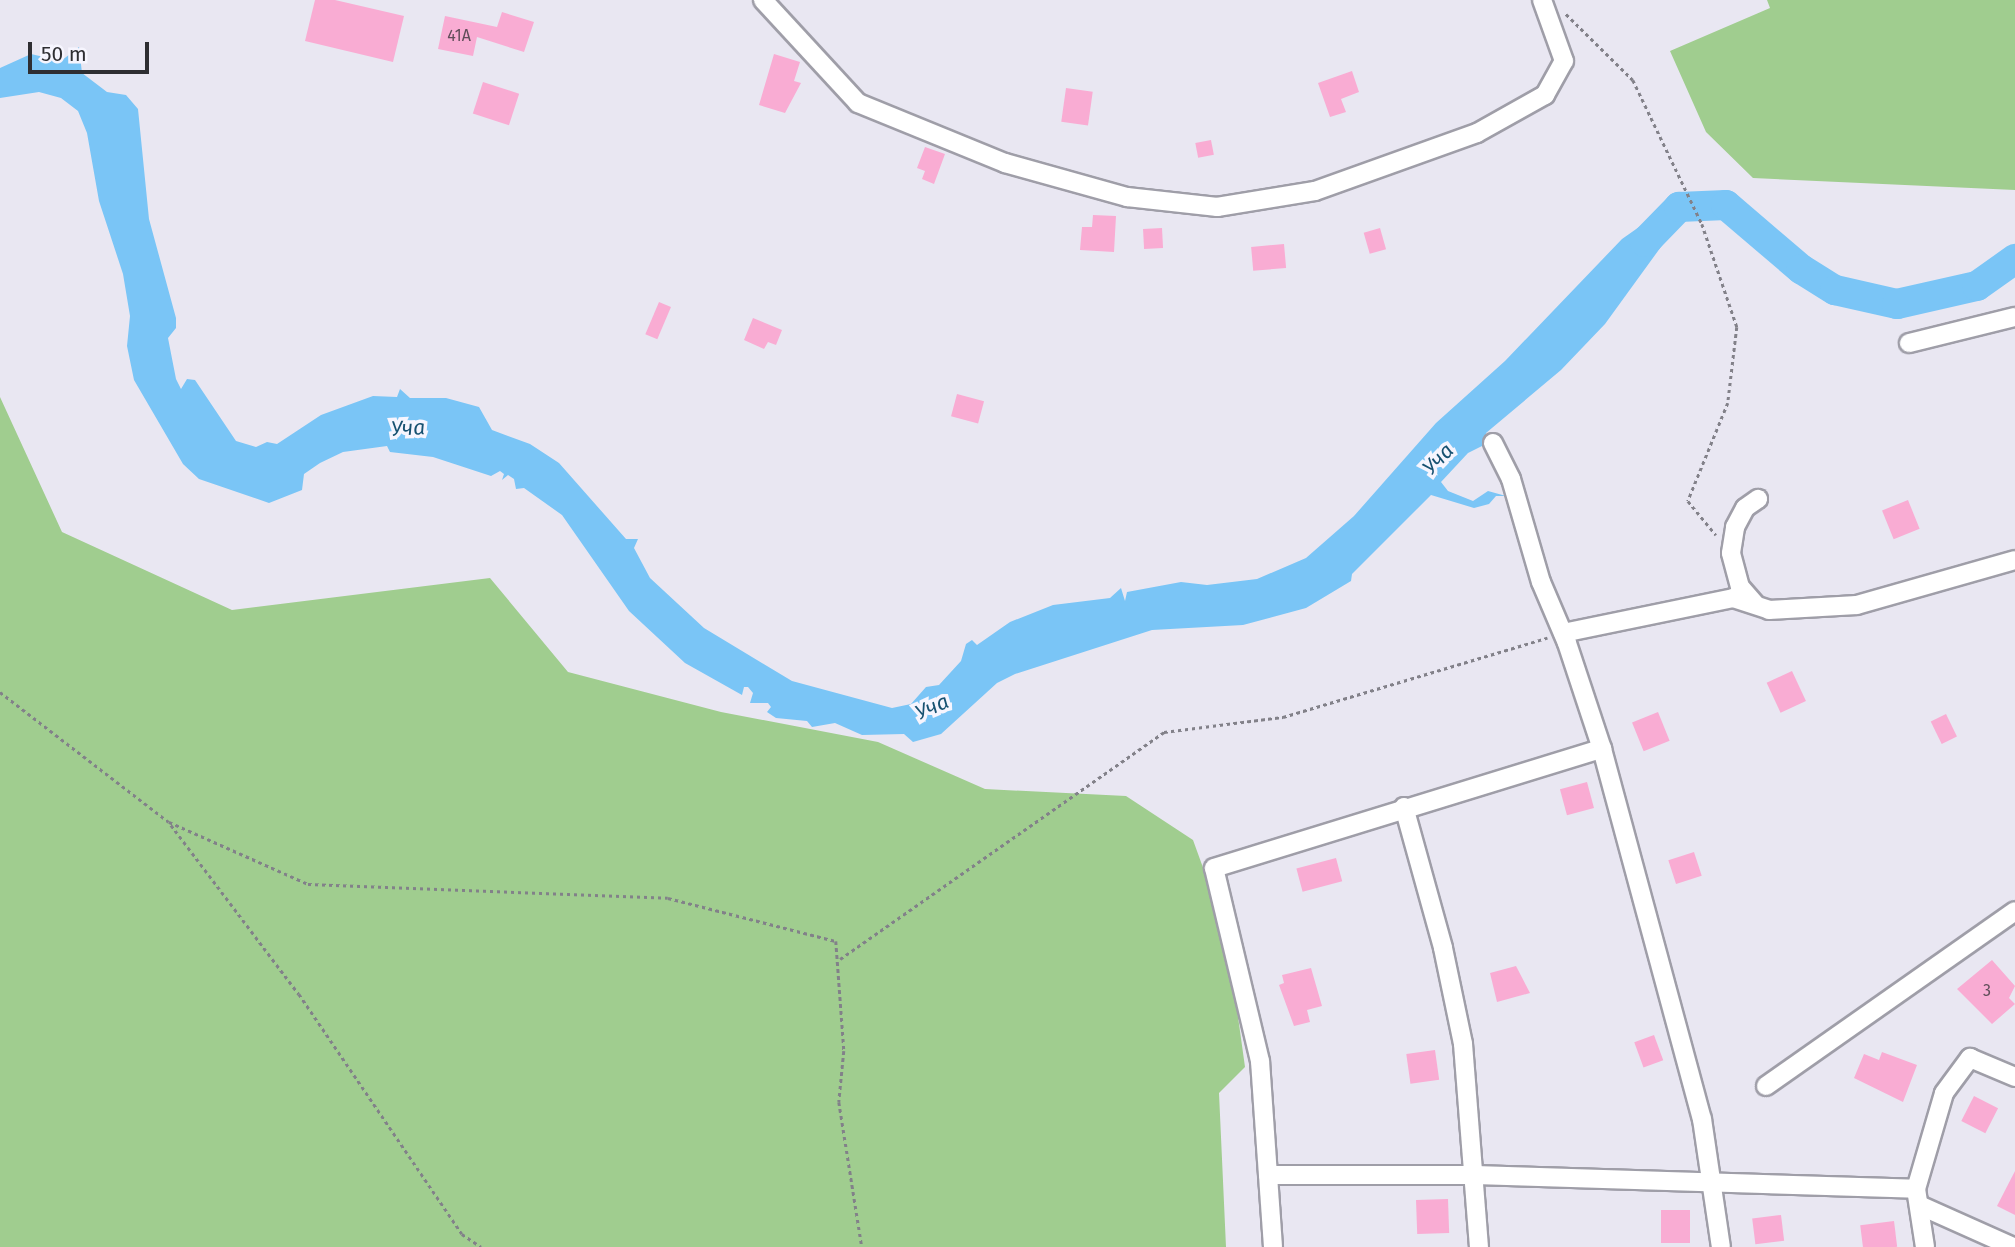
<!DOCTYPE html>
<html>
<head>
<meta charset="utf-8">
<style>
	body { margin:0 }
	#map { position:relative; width:2015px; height:1247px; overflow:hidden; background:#e9e7f2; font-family:"Fira Sans",sans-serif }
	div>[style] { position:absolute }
	.green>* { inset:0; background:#a0cd8f }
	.water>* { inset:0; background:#7ac5f6 }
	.river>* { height:30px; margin:-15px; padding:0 15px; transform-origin:15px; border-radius:15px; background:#7ac5f6 }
	.building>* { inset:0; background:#f9acd3; transform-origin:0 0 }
	.path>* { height:2.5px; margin-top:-1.25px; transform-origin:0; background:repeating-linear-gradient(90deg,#828189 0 3.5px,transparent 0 7px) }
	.roads { filter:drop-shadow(2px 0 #9f9ea8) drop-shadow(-2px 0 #9f9ea8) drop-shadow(0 2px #9f9ea8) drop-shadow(0 -2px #9f9ea8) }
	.minor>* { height:18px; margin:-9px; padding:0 9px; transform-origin:9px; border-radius:9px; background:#fff }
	span { translate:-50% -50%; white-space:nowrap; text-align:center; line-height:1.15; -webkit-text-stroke:7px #f6f5fe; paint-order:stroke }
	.number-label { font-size:16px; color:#614e5a }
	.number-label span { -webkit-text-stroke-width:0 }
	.water-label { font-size:21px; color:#175171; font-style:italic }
	.scale { position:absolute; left:28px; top:42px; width:121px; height:32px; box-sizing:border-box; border:4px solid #2e2e32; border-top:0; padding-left:9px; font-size:21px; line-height:24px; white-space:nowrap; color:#2e2e32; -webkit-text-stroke:5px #f6f5fe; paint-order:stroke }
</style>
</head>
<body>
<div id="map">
	<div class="green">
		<i style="clip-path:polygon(1767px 0,2015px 0,2015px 190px,1753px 178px,1706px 132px,1670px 51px,1770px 8px)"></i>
		<i style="clip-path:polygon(0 397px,62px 532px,232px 610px,490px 578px,568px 672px,721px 712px,878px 742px,985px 789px,1126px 796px,1193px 840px,1226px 931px,1245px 1067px,1219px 1093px,1226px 1247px,0 1247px)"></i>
	</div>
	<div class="water">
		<i style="clip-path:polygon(79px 47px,82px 73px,107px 92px,126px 95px,138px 109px,149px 219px,176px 318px,176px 328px,168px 338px,176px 379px,181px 389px,187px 379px,195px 380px,236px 441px,256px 447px,267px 442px,277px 444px,321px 415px,373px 396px,397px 397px,400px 389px,410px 398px,446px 398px,479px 407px,492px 430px,530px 444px,559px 463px,626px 539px,638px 539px,634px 548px,650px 578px,704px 628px,792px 681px,892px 708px,911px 704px,926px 687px,939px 685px,961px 661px,966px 644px,972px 640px,977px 645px,1010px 622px,1053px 605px,1110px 598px,1121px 588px,1125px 601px,1127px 592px,1181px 582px,1207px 585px,1257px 579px,1306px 558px,1354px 516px,1436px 423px,1505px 361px,1622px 239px,1669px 206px,1679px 222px,1605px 324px,1561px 370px,1486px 433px,1486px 444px,1468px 453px,1441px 482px,1448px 491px,1473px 501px,1488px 491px,1506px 496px,1496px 496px,1489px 504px,1474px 508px,1431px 495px,1352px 574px,1351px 581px,1306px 608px,1243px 625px,1152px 630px,1015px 674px,997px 683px,941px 734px,913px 742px,904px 734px,862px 735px,835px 723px,812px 727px,807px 721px,776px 718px,767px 712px,771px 707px,768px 703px,750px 703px,753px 693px,748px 687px,744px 687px,742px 695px,685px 663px,629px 611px,562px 515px,524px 488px,516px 489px,514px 479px,508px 475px,502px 480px,504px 474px,500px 471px,491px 476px,433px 457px,390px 452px,387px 446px,343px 452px,320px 463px,304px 474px,302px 490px,269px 503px,199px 479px,183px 464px,134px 380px,127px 346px,130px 316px,123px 274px,99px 201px,87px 133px,78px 111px,61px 98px,39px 92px,0 98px,0 68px,31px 54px,61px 61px)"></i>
	</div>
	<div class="river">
		<i style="left:1645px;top:242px;width:49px;rotate:-45.8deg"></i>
		<i style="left:1679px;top:207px;width:47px;rotate:-2.4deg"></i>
		<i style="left:1726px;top:205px;width:99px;rotate:40.5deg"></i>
		<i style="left:1801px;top:269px;width:40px;rotate:32deg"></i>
		<i style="left:1835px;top:290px;width:64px;rotate:12.7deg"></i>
		<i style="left:1897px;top:304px;width:82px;rotate:-12.7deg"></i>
		<i style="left:1977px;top:286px;width:47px;rotate:-35.4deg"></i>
	</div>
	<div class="building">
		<i style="clip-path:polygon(315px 0,335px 0,404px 16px,393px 62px,305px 41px)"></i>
		<i style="clip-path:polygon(502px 12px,534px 22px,524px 52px,477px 37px,473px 56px,438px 49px,445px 16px,497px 27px)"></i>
		<i style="clip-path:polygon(774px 54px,800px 62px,794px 81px,801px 83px,785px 113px,759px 105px)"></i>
		<i style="clip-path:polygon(1352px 71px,1359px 92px,1341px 99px,1346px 112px,1330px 117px,1318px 83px)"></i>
		<i style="left:483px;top:82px;width:38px;height:33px;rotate:18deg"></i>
		<i style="left:1066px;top:88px;width:27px;height:34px;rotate:8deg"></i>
		<i style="left:1211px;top:140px;width:15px;height:16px;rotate:79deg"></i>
		<i style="clip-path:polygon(925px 147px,945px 154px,934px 184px,922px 179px,925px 171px,917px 168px)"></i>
		<i style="clip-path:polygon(1093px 215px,1116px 216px,1114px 252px,1080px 250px,1082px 227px,1092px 227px)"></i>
		<i style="left:1162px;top:228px;width:20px;height:19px;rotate:87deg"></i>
		<i style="left:1380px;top:228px;width:22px;height:17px;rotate:74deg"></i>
		<i style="left:1284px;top:244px;width:24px;height:33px;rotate:85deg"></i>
		<i style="left:659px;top:302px;width:13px;height:35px;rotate:23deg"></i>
		<i style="clip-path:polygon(753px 318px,782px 330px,776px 345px,768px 342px,764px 349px,744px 340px)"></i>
		<i style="left:957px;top:394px;width:28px;height:23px;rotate:15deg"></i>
		<i style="left:1908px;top:500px;width:31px;height:28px;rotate:68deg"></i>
		<i style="left:1792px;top:671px;width:33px;height:28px;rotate:65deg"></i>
		<i style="left:1658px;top:712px;width:31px;height:28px;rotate:68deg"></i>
		<i style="left:1946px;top:714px;width:25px;height:17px;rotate:64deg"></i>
		<i style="left:1587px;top:782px;width:27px;height:28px;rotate:75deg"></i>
		<i style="left:1694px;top:852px;width:25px;height:27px;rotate:72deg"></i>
		<i style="left:1336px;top:858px;width:24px;height:41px;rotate:75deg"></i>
		<i style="clip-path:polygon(1992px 960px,2015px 986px,2009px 998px,2015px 1004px,1992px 1024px,1957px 989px)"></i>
		<i style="clip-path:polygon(1516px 966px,1530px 993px,1497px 1002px,1490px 973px)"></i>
		<i style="clip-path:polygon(1311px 968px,1322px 1006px,1307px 1010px,1310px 1022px,1294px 1026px,1279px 985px,1284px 983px,1282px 975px)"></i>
		<i style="left:1654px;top:1035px;width:27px;height:21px;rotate:70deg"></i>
		<i style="left:1435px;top:1050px;width:30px;height:29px;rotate:82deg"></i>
		<i style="clip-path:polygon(1882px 1052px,1917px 1065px,1903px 1102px,1854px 1078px,1864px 1054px,1879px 1060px)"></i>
		<i style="left:1974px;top:1096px;width:27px;height:28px;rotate:27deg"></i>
		<i style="clip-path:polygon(2015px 1171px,2015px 1215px,1997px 1206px)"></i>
		<i style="left:1448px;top:1199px;width:34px;height:32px;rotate:88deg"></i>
		<i style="left:1661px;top:1210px;width:29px;height:33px"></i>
		<i style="left:1781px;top:1215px;width:26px;height:29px;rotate:83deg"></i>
		<i style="left:1894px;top:1221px;width:26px;height:34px;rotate:83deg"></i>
	</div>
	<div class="path">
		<i style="left:1566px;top:14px;width:94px;rotate:44.6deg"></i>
		<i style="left:1633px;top:80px;width:160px;rotate:64.4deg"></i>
		<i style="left:1702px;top:224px;width:109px;rotate:71.2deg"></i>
		<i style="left:1737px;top:327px;width:77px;rotate:96.8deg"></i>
		<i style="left:1728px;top:403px;width:106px;rotate:112.2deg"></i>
		<i style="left:1688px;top:501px;width:44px;rotate:50.5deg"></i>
		<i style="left:0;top:692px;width:213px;rotate:37.6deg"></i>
		<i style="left:169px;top:822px;width:152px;rotate:24deg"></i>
		<i style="left:308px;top:884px;width:360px;rotate:2.2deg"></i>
		<i style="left:668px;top:898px;width:173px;rotate:14.4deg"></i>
		<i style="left:836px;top:941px;width:110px;rotate:85.8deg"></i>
		<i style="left:844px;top:1051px;width:51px;rotate:95.6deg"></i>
		<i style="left:839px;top:1102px;width:147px;rotate:81deg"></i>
		<i style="left:171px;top:825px;width:212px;rotate:52.9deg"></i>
		<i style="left:299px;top:994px;width:290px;rotate:55.8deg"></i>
		<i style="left:462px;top:1234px;width:23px;rotate:34deg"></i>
		<i style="left:840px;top:959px;width:396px;rotate:-35deg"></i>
		<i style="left:1164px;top:732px;width:120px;rotate:-7.2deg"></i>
		<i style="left:1283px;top:717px;width:276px;rotate:-16.7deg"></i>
	</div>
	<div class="roads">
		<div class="minor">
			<i style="left:763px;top:0;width:140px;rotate:47.3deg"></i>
			<i style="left:858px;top:103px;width:159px;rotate:22.2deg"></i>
			<i style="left:1005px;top:163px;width:127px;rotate:15.6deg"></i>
			<i style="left:1127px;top:197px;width:91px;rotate:6.3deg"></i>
			<i style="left:1217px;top:207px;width:99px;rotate:-9.3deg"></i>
			<i style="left:1315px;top:191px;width:172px;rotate:-19.7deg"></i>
			<i style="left:1477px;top:133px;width:78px;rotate:-29.2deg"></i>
			<i style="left:1545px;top:95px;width:39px;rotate:-61deg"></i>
			<i style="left:1564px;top:61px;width:65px;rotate:-109.8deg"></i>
			<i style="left:1909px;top:343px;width:109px;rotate:-13.8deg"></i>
			<i style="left:1493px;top:443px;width:40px;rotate:63.4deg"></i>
			<i style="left:1511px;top:479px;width:107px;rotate:73.8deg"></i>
			<i style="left:1541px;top:582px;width:66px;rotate:66.9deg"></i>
			<i style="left:1567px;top:643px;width:112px;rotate:71.7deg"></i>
			<i style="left:1602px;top:749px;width:383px;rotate:74.9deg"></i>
			<i style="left:1702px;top:1119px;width:129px;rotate:81.6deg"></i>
			<i style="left:1755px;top:604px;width:23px;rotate:-131deg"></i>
			<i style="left:1740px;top:587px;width:35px;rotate:-105deg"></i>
			<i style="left:1731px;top:553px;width:26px;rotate:-81deg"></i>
			<i style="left:1735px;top:527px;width:21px;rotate:-62deg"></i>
			<i style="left:1745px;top:508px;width:16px;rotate:-35deg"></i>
			<i style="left:1563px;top:633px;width:174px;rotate:-11.6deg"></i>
			<i style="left:1733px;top:598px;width:38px;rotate:18deg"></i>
			<i style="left:1769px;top:610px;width:88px;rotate:-3.3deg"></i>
			<i style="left:1857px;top:605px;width:164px;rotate:-15.9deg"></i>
			<i style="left:1404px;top:807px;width:146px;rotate:74.5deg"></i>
			<i style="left:1443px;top:948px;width:98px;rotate:78.2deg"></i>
			<i style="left:1463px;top:1044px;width:204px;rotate:85.5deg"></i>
			<i style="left:1766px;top:1086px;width:304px;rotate:-35.1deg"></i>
			<i style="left:1268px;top:1175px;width:207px"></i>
			<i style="left:1475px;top:1175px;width:441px;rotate:1.8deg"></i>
			<i style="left:1919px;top:1205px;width:103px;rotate:24.1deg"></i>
			<i style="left:1273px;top:1247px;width:186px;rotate:-94deg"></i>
			<i style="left:1260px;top:1061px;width:198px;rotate:-103.4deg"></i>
			<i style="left:1214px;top:868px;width:406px;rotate:-17.1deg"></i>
			<i style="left:1925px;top:1247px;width:59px;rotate:-98.8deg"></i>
			<i style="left:1916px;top:1189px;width:100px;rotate:-73.7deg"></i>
			<i style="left:1944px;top:1093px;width:44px;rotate:-53.4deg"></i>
			<i style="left:1970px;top:1058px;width:49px;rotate:22.9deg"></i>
		</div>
	</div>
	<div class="number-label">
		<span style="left:459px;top:36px">41А</span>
		<span style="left:1987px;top:991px">3</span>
	</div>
	<div class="water-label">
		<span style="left:408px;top:428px;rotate:-3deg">Уча</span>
		<span style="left:1438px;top:459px;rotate:-46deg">Уча</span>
		<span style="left:932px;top:707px;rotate:-24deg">Уча</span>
	</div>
	<div class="scale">50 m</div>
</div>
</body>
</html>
